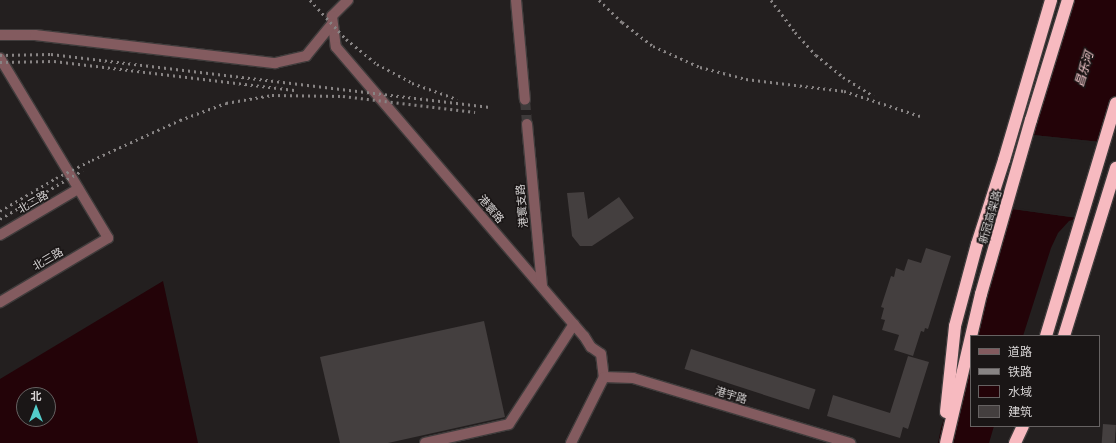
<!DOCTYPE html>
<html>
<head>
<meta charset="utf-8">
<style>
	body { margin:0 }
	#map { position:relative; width:1116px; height:443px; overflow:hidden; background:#231f1f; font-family:"Titillium Web","Noto Sans SC",sans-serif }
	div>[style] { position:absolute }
	.water>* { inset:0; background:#230308 }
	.pier>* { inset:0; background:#231f1f; transform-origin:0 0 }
	.building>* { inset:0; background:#443f3f; transform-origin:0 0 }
	.minor-tunnel>* { height:10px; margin-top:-5px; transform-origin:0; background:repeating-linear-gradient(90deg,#3e3a3a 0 10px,transparent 0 15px) }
	.roads { filter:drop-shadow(1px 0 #403c3c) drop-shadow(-1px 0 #403c3c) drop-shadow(0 1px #403c3c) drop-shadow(0 -1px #403c3c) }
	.minor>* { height:10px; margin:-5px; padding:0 5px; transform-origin:5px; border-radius:5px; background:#835b5f }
	.highway>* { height:12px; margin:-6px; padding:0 6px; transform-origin:6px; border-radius:6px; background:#f7bac0 }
	.rail>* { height:3px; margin-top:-1.5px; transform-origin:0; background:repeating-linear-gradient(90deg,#888484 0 2px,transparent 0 6px) }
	span { translate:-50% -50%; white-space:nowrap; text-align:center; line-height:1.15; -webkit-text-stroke:3px #1a1616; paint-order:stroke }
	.street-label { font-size:11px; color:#d7d4d4 }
	.water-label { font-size:12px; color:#fbcdd1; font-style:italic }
	.legend { position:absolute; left:970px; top:335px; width:130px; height:92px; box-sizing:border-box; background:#1a1616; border:1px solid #666262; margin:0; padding:5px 7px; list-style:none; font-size:12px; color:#d7d4d4 }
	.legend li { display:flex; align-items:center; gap:8px; height:20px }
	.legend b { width:20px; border:1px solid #666262 }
	.north { position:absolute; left:16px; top:387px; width:40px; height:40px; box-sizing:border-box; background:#1a1616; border:1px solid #666262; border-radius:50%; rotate:0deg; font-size:11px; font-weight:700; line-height:16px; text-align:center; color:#d7d4d4 }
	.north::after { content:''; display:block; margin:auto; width:14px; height:18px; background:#53cdca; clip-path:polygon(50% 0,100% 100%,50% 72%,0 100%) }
</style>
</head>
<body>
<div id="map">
	<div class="water">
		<i style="clip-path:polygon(1073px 0,1116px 0,1116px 94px,1101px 142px,1033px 135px)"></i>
		<i style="clip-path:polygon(1012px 209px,1078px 218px,1069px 221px,1058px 233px,1051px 248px,1023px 336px,971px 336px,971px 426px,994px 426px,989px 443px,938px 443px,941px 428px)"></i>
		<i style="clip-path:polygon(evenodd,163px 281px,198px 443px,0 443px,0 379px,163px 281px,24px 395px,48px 395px,48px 419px,24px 419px,24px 395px)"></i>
	</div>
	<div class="pier">
		<i style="left:1033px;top:135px;width:68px;height:2px;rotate:6deg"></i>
		<i style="clip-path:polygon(1012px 207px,1037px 211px,1078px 216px,1078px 218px,1012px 209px)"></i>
	</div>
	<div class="building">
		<i style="clip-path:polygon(584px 192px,588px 219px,619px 197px,634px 218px,592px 246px,580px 246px,572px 236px,567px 193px)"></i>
		<i style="clip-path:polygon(926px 248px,951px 256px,928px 329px,925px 328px,924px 332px,921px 331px,913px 356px,894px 350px,899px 335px,882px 330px,885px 320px,881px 319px,884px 308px,881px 307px,891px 276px,894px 277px,896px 268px,904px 271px,908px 259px,921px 263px)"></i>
		<i style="clip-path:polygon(484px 321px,505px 417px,388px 443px,340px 443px,320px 357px)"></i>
		<i style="left:691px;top:349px;width:131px;height:21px;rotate:18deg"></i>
		<i style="clip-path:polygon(908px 356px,929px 362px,908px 429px,903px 427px,900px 438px,827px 416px,833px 395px,890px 413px)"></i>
		<i style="left:1103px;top:424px;width:13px;height:19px;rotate:4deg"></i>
	</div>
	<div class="minor-tunnel">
		<i style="left:525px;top:100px;width:24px;rotate:85deg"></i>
	</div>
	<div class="roads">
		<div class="minor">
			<i style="left:348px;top:0;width:23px;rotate:135deg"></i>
			<i style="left:332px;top:16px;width:31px;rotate:83deg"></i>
			<i style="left:336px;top:47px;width:381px;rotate:49.4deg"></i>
			<i style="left:584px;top:336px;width:13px;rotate:58deg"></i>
			<i style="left:591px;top:347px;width:12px;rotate:35deg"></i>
			<i style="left:601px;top:354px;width:23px;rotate:83deg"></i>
			<i style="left:604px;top:377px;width:74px;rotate:116.6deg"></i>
			<i style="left:516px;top:0;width:100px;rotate:84.9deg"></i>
			<i style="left:0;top:35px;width:35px"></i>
			<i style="left:35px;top:35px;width:242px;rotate:6.7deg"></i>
			<i style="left:275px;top:63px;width:32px;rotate:-13deg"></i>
			<i style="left:306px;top:56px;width:41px;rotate:-50.9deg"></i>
			<i style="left:0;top:58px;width:210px;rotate:59deg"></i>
			<i style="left:108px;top:238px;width:126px;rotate:149.3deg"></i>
			<i style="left:527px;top:124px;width:163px;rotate:84.7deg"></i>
			<i style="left:0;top:235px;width:91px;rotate:-30.5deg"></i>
			<i style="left:604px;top:377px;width:29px;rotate:2deg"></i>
			<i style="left:633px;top:378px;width:227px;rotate:16.7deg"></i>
			<i style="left:425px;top:443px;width:86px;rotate:-12.7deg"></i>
			<i style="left:509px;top:424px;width:119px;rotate:-57deg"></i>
		</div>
		<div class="highway">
			<i style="left:1046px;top:336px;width:243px;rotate:-73.3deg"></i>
			<i style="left:1064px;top:336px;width:176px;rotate:-72.8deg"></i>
			<i style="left:946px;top:412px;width:86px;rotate:-84deg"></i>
			<i style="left:955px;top:326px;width:85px;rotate:-75deg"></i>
			<i style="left:977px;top:244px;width:88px;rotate:-72.2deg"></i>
			<i style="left:1004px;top:160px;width:167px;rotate:-73.6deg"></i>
			<i style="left:946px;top:443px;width:153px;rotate:-76.8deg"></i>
			<i style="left:981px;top:294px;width:181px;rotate:-74deg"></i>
			<i style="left:1031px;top:120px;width:126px;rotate:-72.9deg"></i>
			<i style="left:1015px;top:443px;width:19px;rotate:-65deg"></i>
		</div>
	</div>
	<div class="rail">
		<i style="left:310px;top:0;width:53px;rotate:47.3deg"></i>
		<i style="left:346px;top:39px;width:40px;rotate:39deg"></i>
		<i style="left:377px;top:64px;width:40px;rotate:28deg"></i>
		<i style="left:412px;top:83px;width:48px;rotate:19.6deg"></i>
		<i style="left:599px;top:0;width:32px;rotate:44deg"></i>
		<i style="left:622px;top:22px;width:39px;rotate:38deg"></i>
		<i style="left:653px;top:46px;width:51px;rotate:24.1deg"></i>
		<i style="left:700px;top:67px;width:48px;rotate:14.6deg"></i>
		<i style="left:746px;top:79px;width:99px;rotate:7deg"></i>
		<i style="left:844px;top:91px;width:80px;rotate:18.2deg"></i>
		<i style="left:771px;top:0;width:40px;rotate:53deg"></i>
		<i style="left:795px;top:32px;width:31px;rotate:48deg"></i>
		<i style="left:816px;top:55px;width:35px;rotate:39deg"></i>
		<i style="left:843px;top:77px;width:36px;rotate:32deg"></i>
		<i style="left:0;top:55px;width:51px;rotate:-1.1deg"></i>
		<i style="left:51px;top:54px;width:442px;rotate:6.9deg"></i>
		<i style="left:0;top:62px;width:54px;rotate:-1.1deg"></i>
		<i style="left:54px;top:61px;width:242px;rotate:6.9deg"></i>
		<i style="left:0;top:211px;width:65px;rotate:-30.5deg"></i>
		<i style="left:56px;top:178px;width:40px;rotate:-26.6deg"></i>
		<i style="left:92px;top:160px;width:97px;rotate:-24.4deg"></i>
		<i style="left:180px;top:120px;width:49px;rotate:-20.3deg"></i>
		<i style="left:226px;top:103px;width:47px;rotate:-9.9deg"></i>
		<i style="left:272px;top:95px;width:71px;rotate:0.8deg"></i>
		<i style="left:343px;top:96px;width:133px;rotate:6.9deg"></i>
		<i style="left:0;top:219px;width:96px;rotate:-30.6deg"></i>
	</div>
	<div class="street-label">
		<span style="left:33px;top:202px;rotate:-30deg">北二路</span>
		<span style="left:522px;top:206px;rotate:-95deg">港寰支路</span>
		<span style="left:491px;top:209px;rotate:49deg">港寰路</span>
		<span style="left:990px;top:217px;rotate:-74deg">新冠高架路</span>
		<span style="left:48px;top:259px;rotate:-30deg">北三路</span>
		<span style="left:731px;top:395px;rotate:17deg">港宇路</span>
	</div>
	<div class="water-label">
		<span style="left:1084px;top:69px;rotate:-73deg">昌乐河</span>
	</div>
	<ul class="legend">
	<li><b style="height:5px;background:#835b5f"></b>道路</li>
	<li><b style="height:5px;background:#888484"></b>铁路</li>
	<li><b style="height:11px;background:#230308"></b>水域</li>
	<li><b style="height:11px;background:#443f3f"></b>建筑</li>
	</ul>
	<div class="north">北</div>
</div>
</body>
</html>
